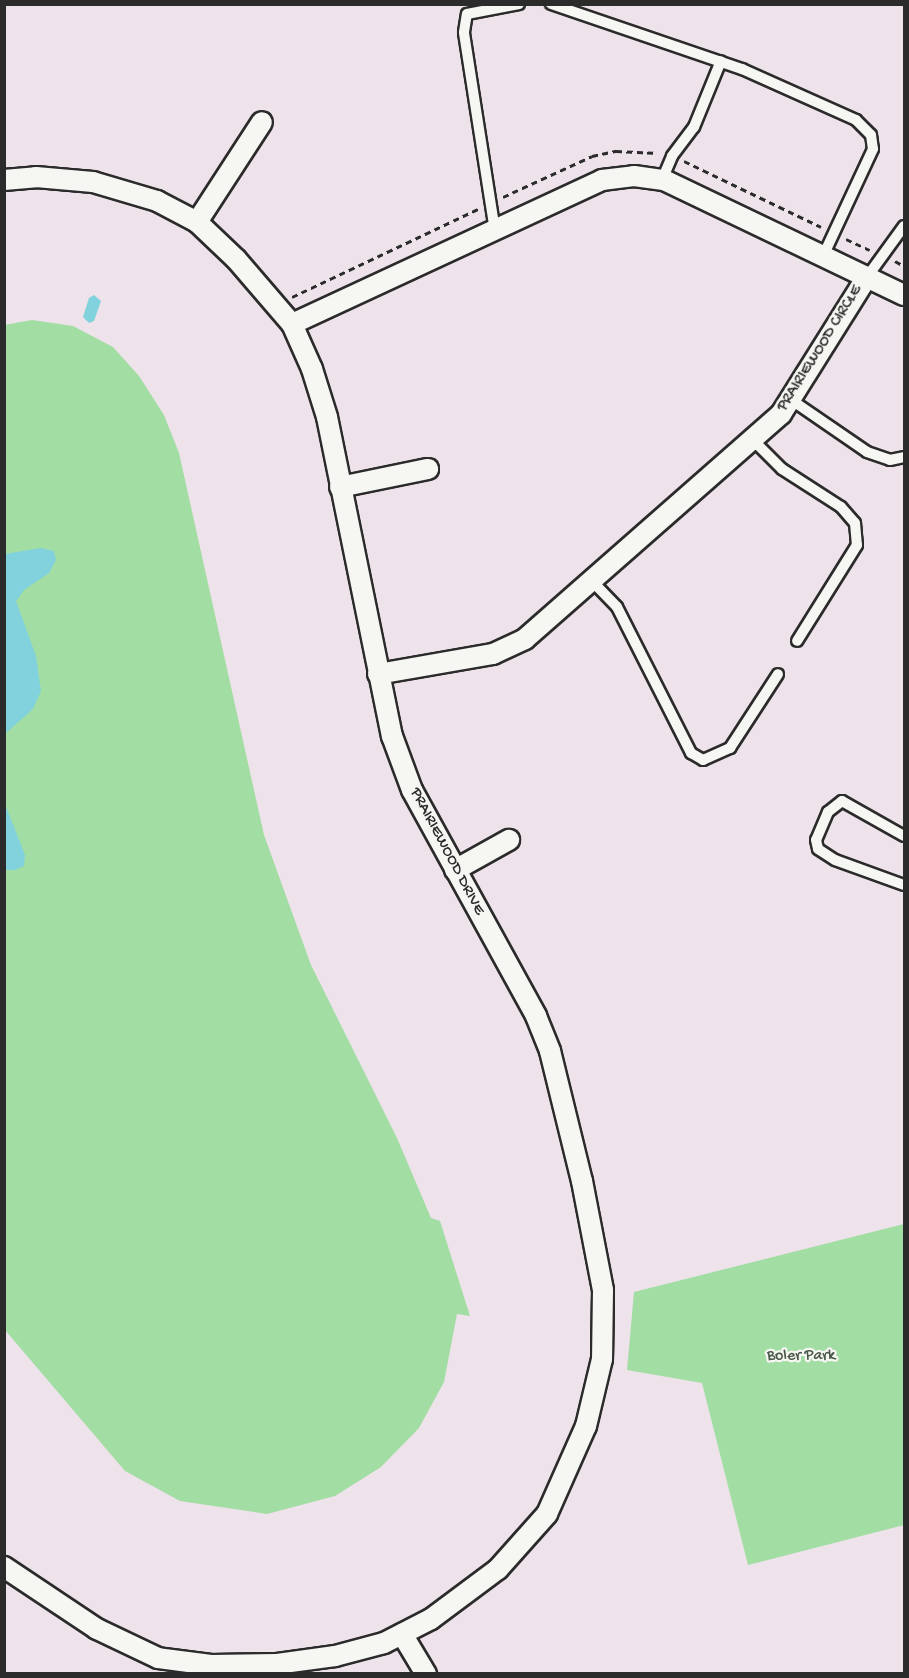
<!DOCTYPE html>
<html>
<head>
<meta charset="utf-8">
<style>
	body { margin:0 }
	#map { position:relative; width:909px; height:1678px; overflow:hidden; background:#eee2eb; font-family:"Gochi Hand",sans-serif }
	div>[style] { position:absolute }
	.green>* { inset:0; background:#a2dda3 }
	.water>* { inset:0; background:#82d2de }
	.path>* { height:3px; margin-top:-1.5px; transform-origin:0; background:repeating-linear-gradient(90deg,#2b2b2b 0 6px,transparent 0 10.5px) }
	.roads { filter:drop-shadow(2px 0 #2b2b2b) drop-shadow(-2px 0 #2b2b2b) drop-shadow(0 2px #2b2b2b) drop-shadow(0 -2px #2b2b2b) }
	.service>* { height:10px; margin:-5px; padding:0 5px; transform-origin:5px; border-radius:5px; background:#f6f6f2 }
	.minor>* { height:20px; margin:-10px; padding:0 10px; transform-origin:10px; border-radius:10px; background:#f6f6f2 }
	span { translate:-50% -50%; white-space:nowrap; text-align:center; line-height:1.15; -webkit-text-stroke:4.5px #f6f6f2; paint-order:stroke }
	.street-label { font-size:16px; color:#2b2b2b }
	.park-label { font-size:16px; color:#495849 }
	.frame { position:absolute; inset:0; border:6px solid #2b2b2b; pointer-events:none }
</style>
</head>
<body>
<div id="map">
	<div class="green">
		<i style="clip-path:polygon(32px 320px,73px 326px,113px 347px,139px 376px,164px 415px,179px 453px,264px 835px,311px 965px,397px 1138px,431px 1218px,440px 1221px,470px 1316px,457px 1314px,444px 1382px,419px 1428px,381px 1467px,335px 1496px,267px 1514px,180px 1501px,125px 1471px,5px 1330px,4px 325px)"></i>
		<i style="clip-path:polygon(904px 1224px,904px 1525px,748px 1565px,702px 1383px,627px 1370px,634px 1292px)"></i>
	</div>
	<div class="water">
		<i style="clip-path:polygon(94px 295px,101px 301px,94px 321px,89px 323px,83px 317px,89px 298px)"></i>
		<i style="clip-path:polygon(41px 548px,54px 551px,56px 560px,49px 573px,24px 590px,16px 601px,36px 656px,41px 691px,33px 709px,5px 734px,5px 554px)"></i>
		<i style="clip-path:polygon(5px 804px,25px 855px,24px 866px,15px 870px,5px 870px)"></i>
	</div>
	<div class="path">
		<i style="left:684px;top:161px;width:152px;rotate:25.7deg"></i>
		<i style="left:503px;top:197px;width:98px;rotate:-24.7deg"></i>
		<i style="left:592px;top:156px;width:25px;rotate:-12deg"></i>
		<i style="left:616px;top:151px;width:42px;rotate:2.7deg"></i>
		<i style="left:846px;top:239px;width:26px;rotate:25deg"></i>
		<i style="left:895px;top:261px;width:10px;rotate:29deg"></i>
		<i style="left:292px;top:297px;width:206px;rotate:-25.3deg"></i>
	</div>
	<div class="roads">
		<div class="service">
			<i style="left:551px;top:4px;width:202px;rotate:18.8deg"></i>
			<i style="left:742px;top:69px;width:125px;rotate:24.1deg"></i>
			<i style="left:856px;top:120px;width:21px;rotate:45deg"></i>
			<i style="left:871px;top:135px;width:14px;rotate:82deg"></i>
			<i style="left:873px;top:149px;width:118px;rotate:115deg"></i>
			<i style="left:662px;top:180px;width:26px;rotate:-67deg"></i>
			<i style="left:672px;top:156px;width:36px;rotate:-53deg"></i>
			<i style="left:694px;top:127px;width:71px;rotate:-67.8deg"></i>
			<i style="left:495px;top:231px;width:201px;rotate:-98.9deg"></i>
			<i style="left:464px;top:32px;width:18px;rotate:-81deg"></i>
			<i style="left:467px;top:14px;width:53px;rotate:-10.9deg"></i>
			<i style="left:867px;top:277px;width:63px;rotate:-54deg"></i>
			<i style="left:790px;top:399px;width:93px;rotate:34.5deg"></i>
			<i style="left:867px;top:452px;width:24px;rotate:19deg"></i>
			<i style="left:890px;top:460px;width:14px;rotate:-12deg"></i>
			<i style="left:753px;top:440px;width:41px;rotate:45deg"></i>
			<i style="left:782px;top:469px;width:70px;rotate:32.8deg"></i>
			<i style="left:841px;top:507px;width:21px;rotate:49deg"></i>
			<i style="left:855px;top:523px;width:22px;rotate:85deg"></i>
			<i style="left:857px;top:545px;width:113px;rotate:122deg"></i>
			<i style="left:590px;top:579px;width:39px;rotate:46deg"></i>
			<i style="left:617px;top:607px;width:164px;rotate:63.1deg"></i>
			<i style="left:691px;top:753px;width:14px;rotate:30deg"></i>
			<i style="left:703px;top:760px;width:30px;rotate:-24deg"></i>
			<i style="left:730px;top:748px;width:88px;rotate:-57deg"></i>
			<i style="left:904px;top:836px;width:71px;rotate:-150.6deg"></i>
			<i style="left:842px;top:801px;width:18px;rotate:142deg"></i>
			<i style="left:828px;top:812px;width:30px;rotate:113deg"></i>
			<i style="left:816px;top:840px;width:9px;rotate:77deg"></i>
			<i style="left:818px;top:849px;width:20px;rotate:33deg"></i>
			<i style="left:835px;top:860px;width:73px;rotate:19.9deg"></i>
		</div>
		<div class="minor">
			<i style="left:4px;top:180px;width:32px;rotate:-5deg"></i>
			<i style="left:36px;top:177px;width:57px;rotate:5deg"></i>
			<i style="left:93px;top:182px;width:67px;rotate:16.5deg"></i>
			<i style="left:157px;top:201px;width:45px;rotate:27.7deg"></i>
			<i style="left:197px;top:222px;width:54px;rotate:43.5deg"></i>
			<i style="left:236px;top:259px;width:86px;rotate:49.3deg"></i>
			<i style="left:292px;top:324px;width:49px;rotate:66deg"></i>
			<i style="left:312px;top:369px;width:50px;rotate:72.6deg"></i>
			<i style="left:327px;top:417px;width:326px;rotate:78.5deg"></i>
			<i style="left:392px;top:736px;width:58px;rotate:69.7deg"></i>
			<i style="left:412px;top:790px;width:258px;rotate:61.2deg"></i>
			<i style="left:536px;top:1016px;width:38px;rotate:68deg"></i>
			<i style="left:550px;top:1051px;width:134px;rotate:76.2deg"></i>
			<i style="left:582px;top:1181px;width:111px;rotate:79.1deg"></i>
			<i style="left:603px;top:1290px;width:69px;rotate:90.8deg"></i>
			<i style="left:602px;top:1359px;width:69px;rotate:103.4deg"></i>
			<i style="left:586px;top:1426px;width:96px;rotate:113.9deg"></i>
			<i style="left:547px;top:1514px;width:74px;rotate:131.7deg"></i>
			<i style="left:498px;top:1569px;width:84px;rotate:143.3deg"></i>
			<i style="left:431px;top:1619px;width:53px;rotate:152.9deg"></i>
			<i style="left:384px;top:1643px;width:51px;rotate:165.1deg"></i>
			<i style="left:335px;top:1656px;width:60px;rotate:172.3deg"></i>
			<i style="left:276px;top:1664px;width:65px;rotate:179.1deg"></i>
			<i style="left:211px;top:1665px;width:53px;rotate:-172.5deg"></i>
			<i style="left:158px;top:1658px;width:68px;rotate:-154.6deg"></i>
			<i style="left:97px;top:1629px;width:112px;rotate:-146.3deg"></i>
			<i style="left:197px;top:222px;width:119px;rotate:-57deg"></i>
			<i style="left:292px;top:324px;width:342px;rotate:-24.9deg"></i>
			<i style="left:602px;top:180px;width:32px;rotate:-7deg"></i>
			<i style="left:634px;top:176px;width:30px;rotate:8deg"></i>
			<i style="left:664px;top:180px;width:266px;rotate:25.6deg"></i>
			<i style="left:340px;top:487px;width:90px;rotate:-11.6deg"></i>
			<i style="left:378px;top:674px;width:117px;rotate:-9.9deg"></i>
			<i style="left:493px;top:654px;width:35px;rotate:-25deg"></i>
			<i style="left:525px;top:639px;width:341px;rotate:-41.3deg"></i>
			<i style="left:781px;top:414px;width:162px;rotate:-57.9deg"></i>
			<i style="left:455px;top:870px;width:62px;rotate:-29.1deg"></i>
			<i style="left:402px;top:1634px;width:47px;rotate:59deg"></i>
		</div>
	</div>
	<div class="street-label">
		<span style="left:821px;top:349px;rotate:-58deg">PRAIRIEWOOD CIRCLE</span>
		<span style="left:446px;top:852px;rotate:62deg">PRAIRIEWOOD DRIVE</span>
	</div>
	<div class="park-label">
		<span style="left:801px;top:1357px">Boler Park</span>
	</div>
	<div class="frame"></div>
</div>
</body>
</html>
